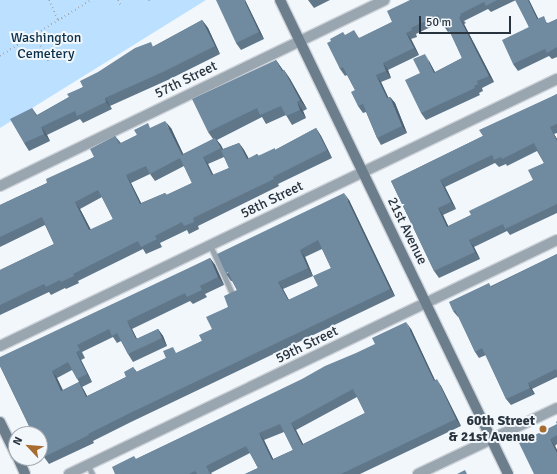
<!DOCTYPE html>
<html>
<head>
<meta charset="utf-8">
<style>
	body { margin:0 }
	#map { position:relative; width:557px; height:474px; overflow:hidden; background:#f2f7fc; font-family:Signika,sans-serif }
	div>[style] { position:absolute }
	.green>* { inset:0; background:#bce0ff }
	.path>* { height:2px; margin-top:-1px; transform-origin:0; background:repeating-linear-gradient(90deg,#a5acb3 0 1px,transparent 0 4px) }
	.roads { filter:drop-shadow(1px 0 #ced4da) drop-shadow(-1px 0 #ced4da) drop-shadow(0 1px #ced4da) drop-shadow(0 -1px #ced4da) }
	.lane>* { height:5px; margin:-2.5px; padding:0 2.5px; transform-origin:2.5px; border-radius:2.5px; background:#99a5af }
	.street>* { height:10px; margin:-5px; padding:0 5px; transform-origin:5px; border-radius:5px; background:#99a5af }
	.secondary>* { height:10px; margin:-5px; padding:0 5px; transform-origin:5px; border-radius:5px; background:#6c7d8c }
	.wall>* { inset:0; background:#60778a }
	.shaded-wall>* { inset:0; background:#4e6170 }
	.building>* { inset:0; background:#708aa0 }
	.dots>* { width:11px; height:11px; translate:-50% -50%; box-sizing:border-box; border:2px solid #f2f7fc; border-radius:50% }
	span { translate:-50% -50%; white-space:nowrap; text-align:center; line-height:1.15; -webkit-text-stroke:4px #f2f7fc; paint-order:stroke }
	.park-label { font-size:14px; color:#0b304b }
	.street-label { font-size:14px; color:#29333d }
	.poi-label { font-size:14px; color:#29333d; font-weight:700 }
	.right { translate:-100% -50%; text-align:right }
	.north { position:absolute; left:8px; top:426px; width:40px; height:40px; box-sizing:border-box; background:#f2f7fc; border:1px solid #a2a9b0; border-radius:50%; rotate:296deg; font-size:11px; font-weight:700; line-height:16px; text-align:center; color:#29333d }
	.north::after { content:''; display:block; margin:auto; width:14px; height:18px; background:#a86d2e; clip-path:polygon(50% 0,100% 100%,50% 72%,0 100%) }
	.scale { position:absolute; left:419px; top:16px; width:92px; height:18px; box-sizing:border-box; border:2px solid #29333d; border-top:0; padding-left:5px; font-size:12px; line-height:14px; white-space:nowrap; color:#29333d; -webkit-text-stroke:3px #f2f7fc; paint-order:stroke }
</style>
</head>
<body>
<div id="map">
	<div class="green">
		<i style="clip-path:polygon(0 0,206px 0,0 128px)"></i>
	</div>
	<div class="path">
		<i style="left:49px;top:0;width:22px;rotate:66deg"></i>
		<i style="left:118px;top:0;width:7px;rotate:63deg"></i>
		<i style="left:149px;top:0;width:2px;rotate:63deg"></i>
		<i style="left:35px;top:35px;width:29px;rotate:63deg"></i>
		<i style="left:0;top:56px;width:107px;rotate:-31.6deg"></i>
	</div>
	<div class="roads">
		<div class="lane">
			<i style="left:210px;top:245px;width:51px;rotate:65.5deg"></i>
			<i style="left:88px;top:465px;width:10px;rotate:66deg"></i>
		</div>
		<div class="street">
			<i style="left:0;top:186px;width:427px;rotate:-25.8deg"></i>
			<i style="left:0;top:346px;width:618px;rotate:-25.61deg"></i>
			<i style="left:69px;top:474px;width:541px;rotate:-25.62deg"></i>
			<i style="left:418px;top:474px;width:154px;rotate:-25.4deg"></i>
		</div>
		<div class="secondary">
			<i style="left:280px;top:0;width:526px;rotate:64.31deg"></i>
			<i style="left:0;top:422px;width:37px;rotate:64deg"></i>
			<i style="left:18px;top:458px;width:17px;rotate:66deg"></i>
		</div>
	</div>
	<div class="wall">
		<i style="clip-path:polygon(245px 0,264px 39px,241px 50px,236px 43px)"></i>
		<i style="clip-path:polygon(308px 0,330px 0,314px 8px)"></i>
		<i style="clip-path:polygon(410px 0,529px 0,538px 19px,548px 23px,557px 19px,557px 57px,552px 59px,549px 56px,518px 71px,513px 64px,529px 27px,516px 0,491px 12px,488px 9px,464px 21px,466px 23px,464px 24px,494px 82px,482px 88px,483px 91px,479px 93px,480px 95px,426px 120px,421px 113px,420px 73px,429px 61px,435px 72px,462px 58px,450px 31px,448px 32px,441px 22px,416px 34px,417px 37px,411px 39px,419px 55px,388px 70px,391px 78px,381px 82px,388px 98px,390px 97px,395px 103px,407px 133px,381px 145px,377px 138px,366px 112px,363px 113px,358px 106px,355px 90px,347px 75px,345px 76px,340px 69px,331px 41px,345px 35px,360px 38px,392px 22px)"></i>
		<i style="clip-path:polygon(202px 20px,208px 28px,220px 54px,170px 79px,110px 106px,112px 109px,83px 123px,80px 119px,47px 135px,50px 141px,29px 151px,24px 143px,32px 108px,37px 115px,69px 97px,83px 87px,154px 46px)"></i>
		<i style="clip-path:polygon(evenodd,276px 60px,283px 70px,284px 70px,290px 79px,307px 109px,303px 111px,306px 118px,292px 125px,286px 115px,266px 124px,262px 117px,217px 140px,223px 149px,239px 143px,244px 150px,249px 159px,257px 154px,259px 156px,275px 150px,316px 128px,321px 136px,332px 158px,278px 184px,279px 186px,198px 226px,199px 229px,189px 234px,187px 230px,160px 243px,162px 247px,146px 254px,143px 249px,78px 281px,79px 283px,66px 289px,65px 288px,51px 295px,49px 292px,0 315px,0 270px,54px 244px,45px 225px,0 247px,0 205px,47px 183px,94px 157px,115px 136px,121px 143px,151px 128px,171px 128px,183px 154px,213px 139px,208px 132px,276px 60px,224px 157px,229px 168px,213px 175px,208px 164px,224px 157px,276px 60px,184px 166px,192px 183px,167px 195px,165px 193px,141px 203px,131px 183px,150px 174px,155px 181px,184px 166px,276px 60px,102px 197px,113px 219px,91px 230px,80px 209px,102px 197px)"></i>
		<i style="clip-path:polygon(evenodd,557px 94px,557px 133px,554px 134px,557px 139px,557px 213px,510px 235px,507px 231px,474px 247px,480px 259px,439px 278px,434px 271px,391px 181px,483px 136px,557px 94px,537px 151px,544px 163px,533px 180px,471px 215px,448px 226px,443px 215px,456px 209px,445px 187px,495px 163px,499px 167px,506px 164px,507px 166px,537px 151px)"></i>
		<i style="clip-path:polygon(evenodd,349px 200px,395px 296px,131px 422px,93px 441px,94px 443px,49px 464px,44px 457px,0 366px,210px 258px,215px 265px,224px 285px,205px 294px,207px 297px,193px 304px,190px 301px,132px 329px,137px 339px,158px 329px,163px 336px,167px 346px,133px 362px,128px 354px,121px 341px,117px 343px,113px 337px,82px 352px,85px 358px,81px 360px,92px 382px,82px 387px,87px 396px,126px 377px,133px 367px,137px 372px,202px 341px,212px 329px,228px 307px,237px 290px,232px 281px,231px 281px,226px 274px,349px 200px,322px 249px,331px 268px,318px 286px,289px 300px,283px 289px,313px 276px,305px 257px,322px 249px,349px 200px,72px 370px,79px 382px,63px 390px,57px 378px,72px 370px)"></i>
		<i style="clip-path:polygon(557px 254px,557px 377px,532px 389px,535px 394px,511px 405px,506px 399px,486px 355px,479px 358px,475px 352px,459px 317px,458px 317px,453px 311px,491px 286px)"></i>
		<i style="clip-path:polygon(evenodd,411px 329px,435px 380px,441px 386px,461px 426px,360px 474px,245px 474px,258px 468px,250px 453px,211px 473px,212px 474px,115px 474px,136px 459px,411px 329px,357px 397px,365px 413px,303px 444px,296px 430px,357px 397px,411px 329px,284px 432px,293px 450px,273px 459px,264px 440px,284px 432px)"></i>
		<i style="clip-path:polygon(557px 421px,557px 444px,555px 446px,557px 450px,557px 474px,534px 474px,557px 424px)"></i>
	</div>
	<div class="shaded-wall">
		<i style="clip-path:polygon(244px 0,245px 0,264px 39px,259px 32px)"></i>
		<i style="clip-path:polygon(528px 0,529px 0,542px 26px,537px 19px)"></i>
		<i style="clip-path:polygon(459px 17px,464px 24px,494px 82px,489px 76px)"></i>
		<i style="clip-path:polygon(202px 20px,208px 28px,220px 54px,215px 46px)"></i>
		<i style="clip-path:polygon(406px 33px,411px 39px,419px 55px,414px 48px)"></i>
		<i style="clip-path:polygon(425px 54px,429px 61px,439px 80px,434px 73px)"></i>
		<i style="clip-path:polygon(276px 60px,282px 69px,288px 80px,282px 71px)"></i>
		<i style="clip-path:polygon(383px 63px,388px 70px,391px 78px,386px 71px)"></i>
		<i style="clip-path:polygon(284px 70px,290px 79px,307px 109px,300px 100px)"></i>
		<i style="clip-path:polygon(376px 75px,381px 82px,392px 105px,387px 98px)"></i>
		<i style="clip-path:polygon(390px 97px,395px 103px,407px 133px,402px 126px)"></i>
		<i style="clip-path:polygon(105px 98px,110px 106px,112px 109px,106px 102px)"></i>
		<i style="clip-path:polygon(297px 102px,303px 111px,306px 118px,300px 110px)"></i>
		<i style="clip-path:polygon(165px 121px,171px 128px,187px 162px,182px 155px)"></i>
		<i style="clip-path:polygon(41px 127px,47px 135px,50px 141px,44px 134px)"></i>
		<i style="clip-path:polygon(550px 127px,554px 134px,557px 139px,557px 141px)"></i>
		<i style="clip-path:polygon(316px 128px,321px 136px,332px 158px,327px 150px)"></i>
		<i style="clip-path:polygon(215px 138px,221px 145px,226px 156px,221px 148px)"></i>
		<i style="clip-path:polygon(239px 143px,244px 150px,253px 167px,247px 159px)"></i>
		<i style="clip-path:polygon(203px 157px,208px 164px,217px 182px,212px 175px)"></i>
		<i style="clip-path:polygon(126px 175px,131px 183px,145px 211px,140px 204px)"></i>
		<i style="clip-path:polygon(440px 180px,445px 187px,456px 209px,451px 202px)"></i>
		<i style="clip-path:polygon(344px 193px,349px 200px,395px 296px,390px 289px)"></i>
		<i style="clip-path:polygon(75px 202px,80px 209px,95px 238px,89px 230px)"></i>
		<i style="clip-path:polygon(438px 208px,443px 215px,452px 234px,447px 227px)"></i>
		<i style="clip-path:polygon(469px 240px,474px 247px,480px 259px,475px 252px)"></i>
		<i style="clip-path:polygon(300px 250px,305px 257px,313px 276px,308px 268px)"></i>
		<i style="clip-path:polygon(210px 258px,215px 265px,224px 285px,218px 277px)"></i>
		<i style="clip-path:polygon(278px 282px,283px 289px,293px 308px,288px 300px)"></i>
		<i style="clip-path:polygon(127px 321px,132px 329px,141px 347px,136px 339px)"></i>
		<i style="clip-path:polygon(406px 322px,411px 329px,438px 387px,434px 381px)"></i>
		<i style="clip-path:polygon(158px 329px,163px 336px,167px 346px,162px 338px)"></i>
		<i style="clip-path:polygon(76px 352px,81px 360px,92px 382px,87px 374px)"></i>
		<i style="clip-path:polygon(52px 371px,57px 378px,66px 398px,61px 391px)"></i>
		<i style="clip-path:polygon(437px 379px,441px 386px,461px 426px,456px 419px)"></i>
		<i style="clip-path:polygon(79px 382px,84px 390px,91px 404px,86px 397px)"></i>
		<i style="clip-path:polygon(528px 383px,532px 389px,535px 394px,530px 388px)"></i>
		<i style="clip-path:polygon(291px 423px,296px 430px,307px 452px,302px 445px)"></i>
		<i style="clip-path:polygon(259px 433px,264px 440px,277px 467px,272px 460px)"></i>
		<i style="clip-path:polygon(550px 439px,555px 446px,557px 450px,557px 453px)"></i>
	</div>
	<div class="building">
		<i style="clip-path:polygon(216px 0,244px 0,259px 32px,236px 43px)"></i>
		<i style="clip-path:polygon(410px 0,497px 0,486px 6px,484px 2px,460px 14px,461px 16px,459px 17px,489px 76px,477px 81px,478px 84px,474px 86px,475px 88px,421px 113px,405px 80px,420px 73px,413px 59px,425px 54px,434px 73px,462px 58px,446px 24px,443px 25px,438px 15px,411px 28px,412px 30px,406px 33px,414px 48px,383px 63px,386px 71px,376px 75px,387px 98px,390px 97px,402px 126px,377px 138px,363px 104px,358px 106px,351px 92px,355px 90px,343px 67px,340px 69px,327px 43px,331px 41px,330px 39px,343px 32px,345px 35px,354px 30px,359px 38px,392px 22px,387px 11px)"></i>
		<i style="clip-path:polygon(515px 0,528px 0,537px 19px,544px 16px,547px 24px,557px 19px,557px 47px,547px 53px,545px 49px,513px 64px,502px 40px,529px 27px)"></i>
		<i style="clip-path:polygon(202px 20px,215px 46px,165px 71px,105px 98px,106px 102px,77px 116px,75px 111px,41px 127px,44px 134px,24px 143px,10px 119px,32px 108px,36px 116px,69px 97px,67px 94px,83px 87px,80px 81px,98px 72px,135px 48px,151px 42px,153px 47px)"></i>
		<i style="clip-path:polygon(276px 60px,282px 71px,284px 70px,300px 100px,297px 102px,300px 110px,286px 116px,281px 106px,260px 115px,257px 108px,208px 132px,192px 99px)"></i>
		<i style="clip-path:polygon(evenodd,557px 94px,557px 124px,550px 127px,557px 141px,557px 204px,505px 229px,503px 224px,469px 240px,475px 252px,434px 271px,391px 181px,483px 136px,479px 130px,557px 94px,534px 143px,544px 163px,528px 170px,533px 180px,469px 211px,471px 215px,447px 227px,438px 208px,451px 202px,440px 180px,492px 155px,494px 160px,501px 157px,502px 159px,534px 143px)"></i>
		<i style="clip-path:polygon(evenodd,165px 121px,182px 155px,215px 138px,221px 148px,203px 157px,212px 175px,229px 168px,221px 150px,239px 143px,247px 159px,257px 154px,258px 156px,275px 148px,275px 150px,316px 128px,327px 150px,273px 177px,274px 179px,193px 218px,194px 222px,184px 226px,182px 222px,155px 236px,157px 239px,141px 247px,138px 241px,73px 274px,74px 276px,61px 282px,60px 280px,46px 287px,44px 284px,0 305px,0 270px,54px 244px,42px 217px,0 237px,0 205px,47px 183px,46px 179px,94px 157px,90px 149px,115px 136px,119px 144px,137px 135px,134px 130px,148px 123px,150px 128px,165px 121px,180px 158px,192px 183px,166px 195px,165px 193px,140px 204px,126px 175px,146px 166px,150px 174px,180px 158px,165px 121px,98px 190px,113px 219px,89px 230px,75px 202px,98px 190px)"></i>
		<i style="clip-path:polygon(evenodd,344px 193px,390px 289px,126px 415px,88px 434px,89px 435px,44px 457px,40px 449px,40px 434px,33px 434px,0 366px,0 357px,210px 258px,218px 277px,200px 286px,202px 290px,187px 297px,185px 293px,127px 321px,136px 339px,158px 329px,162px 338px,128px 354px,117px 333px,112px 336px,109px 329px,77px 345px,80px 350px,76px 352px,87px 374px,77px 379px,68px 362px,52px 371px,61px 391px,79px 382px,86px 397px,126px 377px,124px 372px,133px 367px,136px 372px,166px 358px,163px 351px,173px 347px,176px 353px,202px 341px,199px 335px,212px 329px,206px 317px,228px 307px,224px 296px,237px 290px,228px 272px,226px 274px,217px 254px,344px 193px,318px 240px,331px 268px,313px 276px,318px 286px,288px 300px,278px 282px,308px 268px,300px 250px,318px 240px)"></i>
		<i style="clip-path:polygon(557px 254px,557px 372px,556px 369px,528px 383px,530px 388px,506px 399px,482px 348px,475px 352px,455px 310px,453px 311px,449px 302px,489px 283px,491px 287px)"></i>
		<i style="clip-path:polygon(evenodd,406px 322px,434px 381px,437px 379px,456px 419px,341px 474px,245px 474px,258px 468px,246px 446px,206px 466px,210px 474px,197px 474px,195px 471px,189px 474px,115px 474px,112px 467px,134px 456px,136px 459px,302px 379px,325px 366px,356px 353px,375px 344px,372px 338px,406px 322px,353px 389px,365px 413px,302px 445px,291px 423px,353px 389px,406px 322px,280px 424px,293px 450px,272px 460px,259px 433px,280px 424px)"></i>
		<i style="clip-path:polygon(557px 421px,557px 435px,550px 439px,557px 453px,557px 474px,534px 474px,519px 443px,557px 424px,556px 422px)"></i>
		<i style="clip-path:polygon(465px 470px,467px 474px,457px 474px)"></i>
	</div>
	<div class="dots">
		<i style="left:543px;top:429px;background:#a86d2e"></i>
	</div>
	<div class="park-label">
		<span style="left:46px;top:46px">Washington<br>Cemetery</span>
	</div>
	<div class="street-label">
		<span style="left:186px;top:80px;rotate:-26deg">57th Street</span>
		<span style="left:272px;top:200px;rotate:-26deg">58th Street</span>
		<span style="left:407px;top:231px;rotate:64deg">21st Avenue</span>
		<span style="left:307px;top:345px;rotate:-26deg">59th Street</span>
	</div>
	<div class="poi-label">
		<span class="right" style="left:535px;top:429px">60th Street<br>&amp; 21st Avenue</span>
	</div>
	<div class="north">N</div>
	<div class="scale">50 m</div>
</div>
</body>
</html>
